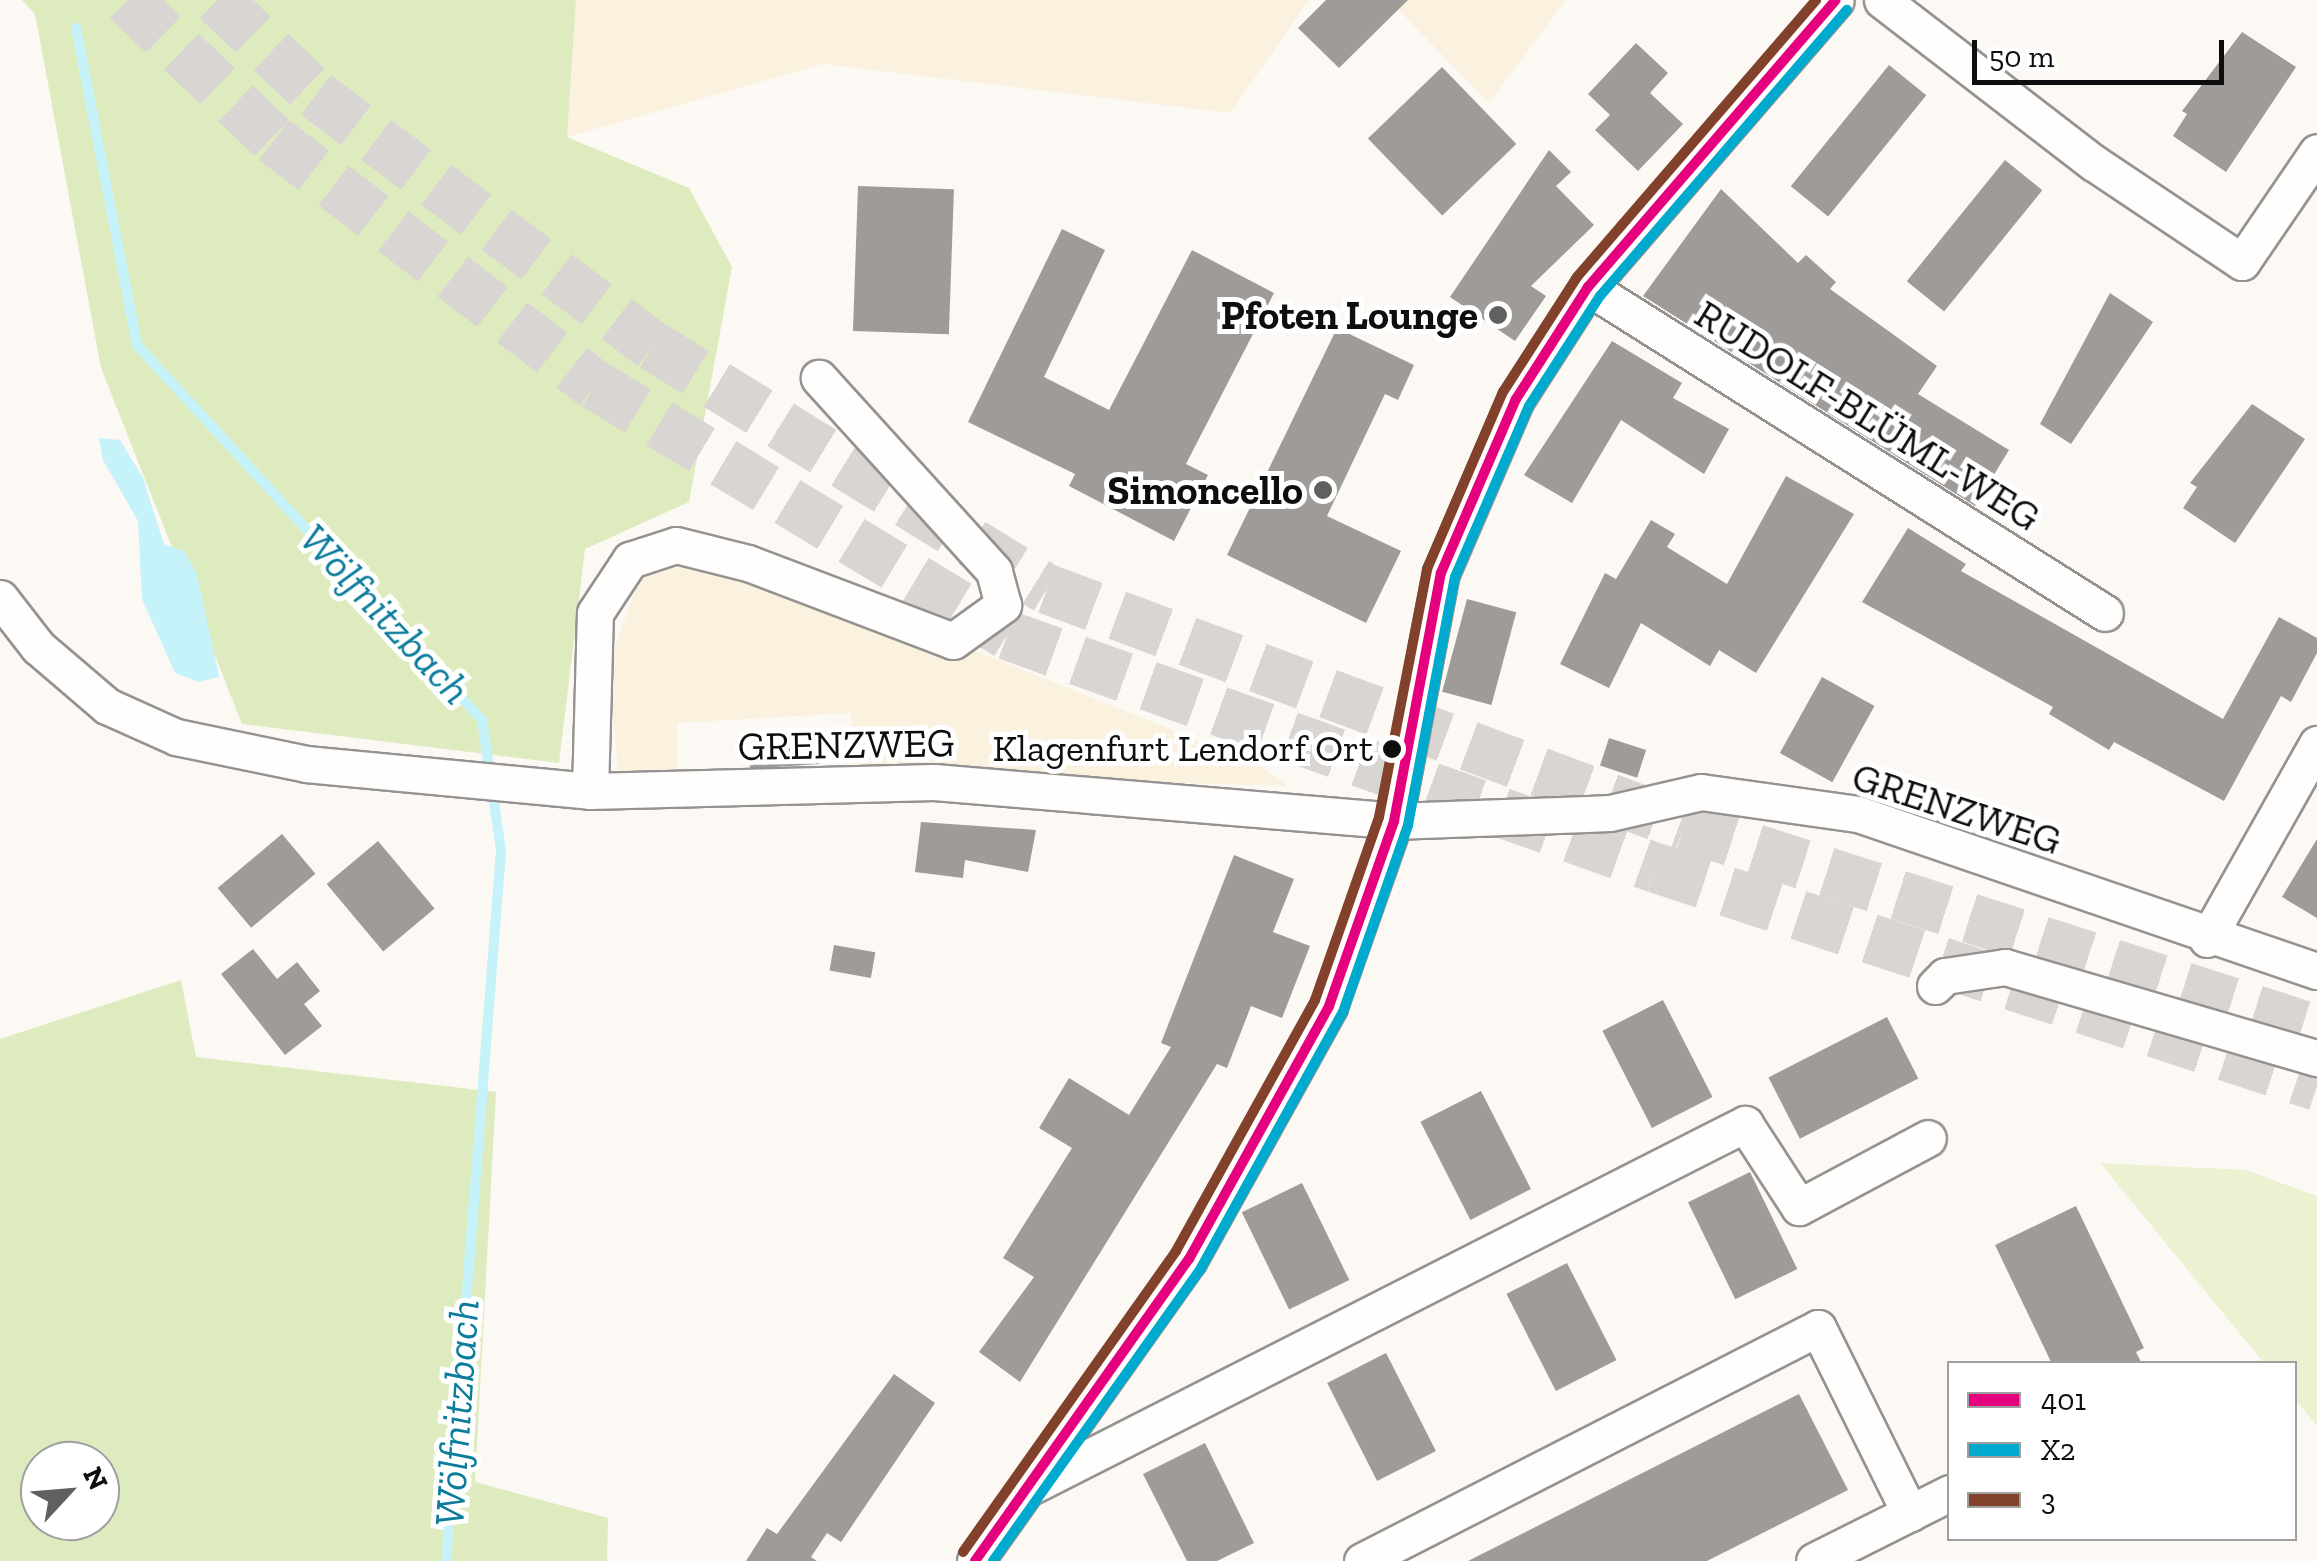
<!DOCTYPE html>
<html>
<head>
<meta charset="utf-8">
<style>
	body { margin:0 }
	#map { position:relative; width:2317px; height:1561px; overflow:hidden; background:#fcf8f4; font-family:"Zilla Slab",serif }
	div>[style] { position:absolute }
	.farmland>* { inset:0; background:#faf1df }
	.green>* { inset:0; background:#ecf2d1 }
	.forest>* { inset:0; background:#deebbf }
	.water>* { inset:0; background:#c6f2fa }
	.stream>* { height:10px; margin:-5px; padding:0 5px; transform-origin:5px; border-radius:5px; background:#c6f2fa }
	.building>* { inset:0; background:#9f9b99; transform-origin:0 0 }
	.highway-tunnel>* { height:50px; margin-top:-25px; transform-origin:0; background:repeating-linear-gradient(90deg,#d8d5d2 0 50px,transparent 0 75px) }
	.roads { filter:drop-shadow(2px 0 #959392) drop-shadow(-2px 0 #959392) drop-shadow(0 2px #959392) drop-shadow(0 -2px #959392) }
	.minor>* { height:35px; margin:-17.5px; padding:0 17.5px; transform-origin:17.5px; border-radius:17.5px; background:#fffefd }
	.bus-1>* { height:10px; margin:-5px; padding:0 5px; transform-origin:5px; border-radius:5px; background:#e5007d }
	.bus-2>* { height:10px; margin:-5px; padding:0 5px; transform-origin:5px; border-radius:5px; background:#00a9ce }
	.bus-3>* { height:10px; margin:-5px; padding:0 5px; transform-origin:5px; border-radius:5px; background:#81412b }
	.dots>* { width:28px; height:28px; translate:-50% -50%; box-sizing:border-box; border:5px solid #fff; border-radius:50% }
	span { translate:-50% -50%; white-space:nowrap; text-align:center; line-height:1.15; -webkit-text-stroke:10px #fff; paint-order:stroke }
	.bus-label { font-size:38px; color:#0e0e0e }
	.right { translate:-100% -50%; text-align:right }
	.poi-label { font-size:40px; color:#0e0e0e; font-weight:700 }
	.street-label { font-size:40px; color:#0e0e0e }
	.water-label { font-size:42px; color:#0c7c9c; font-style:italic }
	.legend { position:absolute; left:1947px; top:1361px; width:350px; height:180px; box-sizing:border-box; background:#fff; border:2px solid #9f9f9f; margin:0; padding:12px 18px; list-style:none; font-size:30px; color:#0e0e0e }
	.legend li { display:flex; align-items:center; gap:20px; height:50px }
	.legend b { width:50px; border:2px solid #9f9f9f }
	.north { position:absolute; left:20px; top:1441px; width:100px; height:100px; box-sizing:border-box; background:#fff; border:2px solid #9f9f9f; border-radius:50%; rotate:64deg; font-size:28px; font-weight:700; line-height:40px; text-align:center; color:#0e0e0e }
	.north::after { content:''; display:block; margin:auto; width:35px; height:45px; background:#61605e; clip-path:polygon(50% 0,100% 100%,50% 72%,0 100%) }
	.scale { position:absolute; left:1972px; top:40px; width:252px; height:45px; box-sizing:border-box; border:5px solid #0e0e0e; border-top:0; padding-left:12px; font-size:30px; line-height:35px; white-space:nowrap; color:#0e0e0e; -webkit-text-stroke:8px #fff; paint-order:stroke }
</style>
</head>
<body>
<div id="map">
	<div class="farmland">
		<i style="clip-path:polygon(576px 0,1309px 0,1230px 113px,823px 64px,567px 137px)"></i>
		<i style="clip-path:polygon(1389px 0,1566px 0,1489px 103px)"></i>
		<i style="clip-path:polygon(704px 562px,983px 654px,1259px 765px,1288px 786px,854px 774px,851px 713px,677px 723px,677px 777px,618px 770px,608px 667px,640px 576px)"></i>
	</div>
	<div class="green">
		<i style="clip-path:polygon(2100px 1163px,2246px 1170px,2317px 1196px,2317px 1426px,2295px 1399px,2294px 1364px,2264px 1363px)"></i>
	</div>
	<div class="forest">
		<i style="clip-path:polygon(22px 0,576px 0,567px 137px,689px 188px,732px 267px,689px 502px,585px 549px,559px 763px,242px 724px,101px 368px,35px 14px)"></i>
		<i style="clip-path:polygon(evenodd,181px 980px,196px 1057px,496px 1092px,475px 1482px,608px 1518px,607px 1561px,0 1561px,0 1039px,181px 980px,100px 1461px,100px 1521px,40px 1521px,40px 1461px,100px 1461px)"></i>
	</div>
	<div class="water">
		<i style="clip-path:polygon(99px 438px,120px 440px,143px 478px,164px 544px,184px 551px,197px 574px,219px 677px,199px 682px,175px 673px,142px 599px,138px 521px,103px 460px)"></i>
	</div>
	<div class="stream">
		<i style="left:76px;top:28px;width:323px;rotate:79.1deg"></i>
		<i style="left:137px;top:345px;width:510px;rotate:47.39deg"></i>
		<i style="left:482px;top:720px;width:132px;rotate:81.7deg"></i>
		<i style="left:501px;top:851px;width:712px;rotate:94.43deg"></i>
	</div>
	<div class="building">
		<i style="clip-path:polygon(1326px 0,1408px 0,1339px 68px,1298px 28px)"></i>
		<i style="clip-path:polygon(2242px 32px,2296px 67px,2226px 172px,2173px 136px,2187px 114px,2182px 111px)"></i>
		<i style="clip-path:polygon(1636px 43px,1668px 73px,1650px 93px,1683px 124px,1638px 171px,1595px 130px,1610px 115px,1588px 94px)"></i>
		<i style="left:1889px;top:65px;width:48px;height:156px;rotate:39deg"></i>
		<i style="left:1442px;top:67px;width:107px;height:103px;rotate:46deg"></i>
		<i style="clip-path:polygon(1549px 150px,1571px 172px,1556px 186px,1594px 225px,1531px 286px,1546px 296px,1515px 341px,1450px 297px)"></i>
		<i style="left:2005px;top:160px;width:48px;height:156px;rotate:39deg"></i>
		<i style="left:858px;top:186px;width:96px;height:145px;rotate:2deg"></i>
		<i style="clip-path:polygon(1721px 189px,1798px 263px,1806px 255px,1836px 282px,1830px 289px,1937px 366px,1918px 394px,2009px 450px,1975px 506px,1643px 296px)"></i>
		<i style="clip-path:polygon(1062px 229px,1105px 250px,1044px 377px,1109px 410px,1192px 250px,1274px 293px,1186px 464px,1208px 475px,1174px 541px,1069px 486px,1075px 474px,968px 422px)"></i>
		<i style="clip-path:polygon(2110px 293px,2153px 322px,2071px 444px,2040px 424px)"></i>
		<i style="clip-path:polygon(1337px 328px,1414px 365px,1398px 400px,1385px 394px,1327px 516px,1401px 551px,1366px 623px,1227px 555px)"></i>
		<i style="clip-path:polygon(1612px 341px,1682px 383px,1673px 398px,1729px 429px,1704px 474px,1621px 420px,1572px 503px,1524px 475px)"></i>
		<i style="clip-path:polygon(2252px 404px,2305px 439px,2235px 543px,2183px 508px,2197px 487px,2190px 483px)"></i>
		<i style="clip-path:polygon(1786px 476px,1854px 514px,1756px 673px,1719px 650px,1710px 666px,1641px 623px,1609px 688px,1560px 664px,1605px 573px,1616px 579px,1651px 520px,1675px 534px,1667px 547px,1727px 584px)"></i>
		<i style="clip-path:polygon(1908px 528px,1966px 564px,1961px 571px,2223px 719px,2279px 617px,2317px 638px,2317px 653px,2291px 702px,2281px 696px,2224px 801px,2114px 742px,2109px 750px,2049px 714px,2053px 707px,1862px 602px)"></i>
		<i style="left:1467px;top:599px;width:51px;height:96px;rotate:15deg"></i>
		<i style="left:1822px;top:677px;width:60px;height:87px;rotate:29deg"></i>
		<i style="left:818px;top:737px;width:27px;height:70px;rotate:86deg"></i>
		<i style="left:1609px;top:738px;width:39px;height:29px;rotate:18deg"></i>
		<i style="clip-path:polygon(921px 822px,1036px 830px,1028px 872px,965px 860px,963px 878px,915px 872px)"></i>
		<i style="left:282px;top:834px;width:52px;height:84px;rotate:50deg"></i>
		<i style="clip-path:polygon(2317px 839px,2317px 918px,2282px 897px)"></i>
		<i style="left:378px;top:841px;width:88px;height:67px;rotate:50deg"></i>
		<i style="clip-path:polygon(1234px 855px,1294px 879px,1273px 932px,1310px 946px,1282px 1018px,1251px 1006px,1227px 1068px,1217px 1064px,1020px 1382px,979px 1352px,1034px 1277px,1003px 1258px,1072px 1148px,1039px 1128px,1069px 1078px,1129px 1115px,1171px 1047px,1161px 1043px)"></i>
		<i style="left:834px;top:945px;width:42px;height:26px;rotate:10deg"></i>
		<i style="clip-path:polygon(253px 949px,277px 979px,297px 962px,320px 991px,304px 1004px,322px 1026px,285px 1055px,221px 974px)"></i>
		<i style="left:1663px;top:1000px;width:109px;height:68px;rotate:63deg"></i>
		<i style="left:1887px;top:1017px;width:69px;height:133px;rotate:63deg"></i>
		<i style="left:1481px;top:1091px;width:110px;height:68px;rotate:63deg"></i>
		<i style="left:1750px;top:1172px;width:108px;height:69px;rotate:64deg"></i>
		<i style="left:1302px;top:1183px;width:108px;height:67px;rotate:64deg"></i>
		<i style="clip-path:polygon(2076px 1206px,2144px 1348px,2136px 1352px,2142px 1364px,2052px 1364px,1995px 1245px)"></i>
		<i style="left:1567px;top:1263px;width:109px;height:68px;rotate:63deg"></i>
		<i style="left:1386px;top:1353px;width:110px;height:66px;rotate:63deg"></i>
		<i style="clip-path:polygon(894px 1374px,935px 1403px,841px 1542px,827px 1533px,811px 1557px,817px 1561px,746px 1561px,767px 1528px,777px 1534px)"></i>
		<i style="clip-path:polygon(1799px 1394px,1848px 1490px,1707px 1561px,1468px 1561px)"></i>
		<i style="clip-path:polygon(1205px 1443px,1254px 1543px,1217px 1561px,1187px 1561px,1143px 1474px)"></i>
	</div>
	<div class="highway-tunnel">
		<i style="left:127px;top:0;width:203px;rotate:43.6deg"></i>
		<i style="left:274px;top:140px;width:404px;rotate:37.4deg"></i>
		<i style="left:595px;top:385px;width:482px;rotate:31.2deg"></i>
		<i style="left:1007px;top:635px;width:690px;rotate:19.75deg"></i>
		<i style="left:1656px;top:868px;width:696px;rotate:18.25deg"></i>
		<i style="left:217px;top:0;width:137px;rotate:43.8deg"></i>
		<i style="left:316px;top:95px;width:420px;rotate:36.7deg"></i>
		<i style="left:653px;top:346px;width:463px;rotate:31.7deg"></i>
		<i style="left:1047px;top:589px;width:680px;rotate:20.41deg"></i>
		<i style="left:1684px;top:826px;width:665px;rotate:17.86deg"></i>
	</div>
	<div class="roads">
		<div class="minor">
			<i style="left:1882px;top:0;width:267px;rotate:37.6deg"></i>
			<i style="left:2094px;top:163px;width:178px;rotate:33.8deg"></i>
			<i style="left:2242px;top:262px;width:133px;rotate:-55.7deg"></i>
			<i style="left:1588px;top:287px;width:611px;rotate:32.23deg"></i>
			<i style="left:0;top:598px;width:62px;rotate:52.2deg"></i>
			<i style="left:38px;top:647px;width:91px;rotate:40.5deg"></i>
			<i style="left:107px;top:706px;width:76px;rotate:24.2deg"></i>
			<i style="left:176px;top:737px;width:133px;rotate:11.7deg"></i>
			<i style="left:306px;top:764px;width:285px;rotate:5.4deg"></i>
			<i style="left:590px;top:791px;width:344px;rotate:-1.5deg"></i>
			<i style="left:934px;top:782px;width:462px;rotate:4.8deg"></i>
			<i style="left:1394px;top:821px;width:216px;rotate:-2.1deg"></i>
			<i style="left:1610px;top:813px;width:93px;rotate:-13deg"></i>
			<i style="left:1701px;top:792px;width:159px;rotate:8deg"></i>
			<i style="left:1858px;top:814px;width:485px;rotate:18.9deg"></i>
			<i style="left:590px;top:791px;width:178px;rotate:-88.4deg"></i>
			<i style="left:595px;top:613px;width:64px;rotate:-56.6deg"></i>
			<i style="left:630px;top:560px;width:48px;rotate:-18.1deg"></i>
			<i style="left:676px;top:545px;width:74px;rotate:14deg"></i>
			<i style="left:748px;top:563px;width:219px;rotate:20.8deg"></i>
			<i style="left:953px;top:641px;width:62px;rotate:-35.8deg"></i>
			<i style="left:1003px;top:605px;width:35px;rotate:-105deg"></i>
			<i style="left:994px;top:571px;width:261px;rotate:-132.2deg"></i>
			<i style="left:2207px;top:939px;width:224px;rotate:-60.6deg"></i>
			<i style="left:1935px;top:986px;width:14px;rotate:-45deg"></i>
			<i style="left:1945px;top:976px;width:61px;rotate:-8.5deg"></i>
			<i style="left:2005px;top:967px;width:325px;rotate:16.3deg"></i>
			<i style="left:1032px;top:1486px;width:800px;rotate:-26.92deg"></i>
			<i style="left:1745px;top:1124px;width:99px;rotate:57deg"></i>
			<i style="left:1799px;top:1207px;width:146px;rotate:-28.1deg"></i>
			<i style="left:975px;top:1561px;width:370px;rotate:-54.7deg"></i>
			<i style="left:1189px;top:1259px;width:289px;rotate:-61deg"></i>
			<i style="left:1329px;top:1006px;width:196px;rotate:-70.6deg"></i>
			<i style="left:1394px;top:821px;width:252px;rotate:-79.3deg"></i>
			<i style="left:1441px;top:573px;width:189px;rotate:-66.7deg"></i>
			<i style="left:1516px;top:399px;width:133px;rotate:-57.3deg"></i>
			<i style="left:1588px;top:287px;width:379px;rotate:-49.2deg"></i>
			<i style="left:1362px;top:1561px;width:512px;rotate:-27.07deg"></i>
			<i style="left:1818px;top:1328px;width:207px;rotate:63.6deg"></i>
			<i style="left:1814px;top:1561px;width:152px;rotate:-26.6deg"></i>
		</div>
	</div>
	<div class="bus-1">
		<i style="left:975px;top:1561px;width:370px;rotate:-54.7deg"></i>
		<i style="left:1189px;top:1259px;width:289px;rotate:-61deg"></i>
		<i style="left:1329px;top:1006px;width:196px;rotate:-70.6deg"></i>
		<i style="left:1394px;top:821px;width:252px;rotate:-79.3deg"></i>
		<i style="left:1441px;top:573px;width:189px;rotate:-66.7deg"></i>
		<i style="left:1516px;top:399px;width:133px;rotate:-57.3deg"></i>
		<i style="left:1588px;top:287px;width:379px;rotate:-49.2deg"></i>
	</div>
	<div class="bus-2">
		<i style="left:993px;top:1561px;width:359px;rotate:-54.6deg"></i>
		<i style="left:1201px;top:1268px;width:293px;rotate:-61deg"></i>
		<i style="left:1343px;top:1012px;width:198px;rotate:-70.8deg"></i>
		<i style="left:1408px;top:825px;width:252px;rotate:-79.3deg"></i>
		<i style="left:1455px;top:577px;width:186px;rotate:-66.6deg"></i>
		<i style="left:1529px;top:406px;width:131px;rotate:-57.2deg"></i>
		<i style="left:1600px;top:296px;width:378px;rotate:-49.2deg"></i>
	</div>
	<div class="bus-3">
		<i style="left:963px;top:1552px;width:369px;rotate:-54.7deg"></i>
		<i style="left:1176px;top:1251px;width:287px;rotate:-61deg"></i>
		<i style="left:1315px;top:1000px;width:194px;rotate:-70.7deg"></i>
		<i style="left:1379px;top:817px;width:253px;rotate:-79deg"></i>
		<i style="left:1427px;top:569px;width:193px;rotate:-66.8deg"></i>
		<i style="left:1503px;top:392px;width:137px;rotate:-57.2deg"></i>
		<i style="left:1577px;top:277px;width:366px;rotate:-49.2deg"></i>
	</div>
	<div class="dots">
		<i style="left:1498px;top:315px;background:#61605e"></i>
		<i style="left:1323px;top:490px;background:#61605e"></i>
		<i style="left:1392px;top:749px;background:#0e0e0e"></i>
	</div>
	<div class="bus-label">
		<span class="right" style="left:1373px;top:749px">Klagenfurt Lendorf Ort</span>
	</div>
	<div class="poi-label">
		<span class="right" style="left:1478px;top:315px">Pfoten Lounge</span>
		<span class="right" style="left:1303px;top:490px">Simoncello</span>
	</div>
	<div class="street-label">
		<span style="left:1868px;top:415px;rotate:32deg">RUDOLF-BLÜML-WEG</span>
		<span style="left:846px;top:744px;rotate:-1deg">GRENZWEG</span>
		<span style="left:1957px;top:808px;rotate:18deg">GRENZWEG</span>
	</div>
	<div class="water-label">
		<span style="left:385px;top:614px;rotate:47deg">Wölfnitzbach</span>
		<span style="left:457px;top:1413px;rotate:-86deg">Wölfnitzbach</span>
	</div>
	<ul class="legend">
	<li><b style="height:12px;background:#e5007d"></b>401</li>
	<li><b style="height:12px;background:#00a9ce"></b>X2</li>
	<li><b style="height:12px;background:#81412b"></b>3</li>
	</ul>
	<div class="north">N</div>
	<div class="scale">50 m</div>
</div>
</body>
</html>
